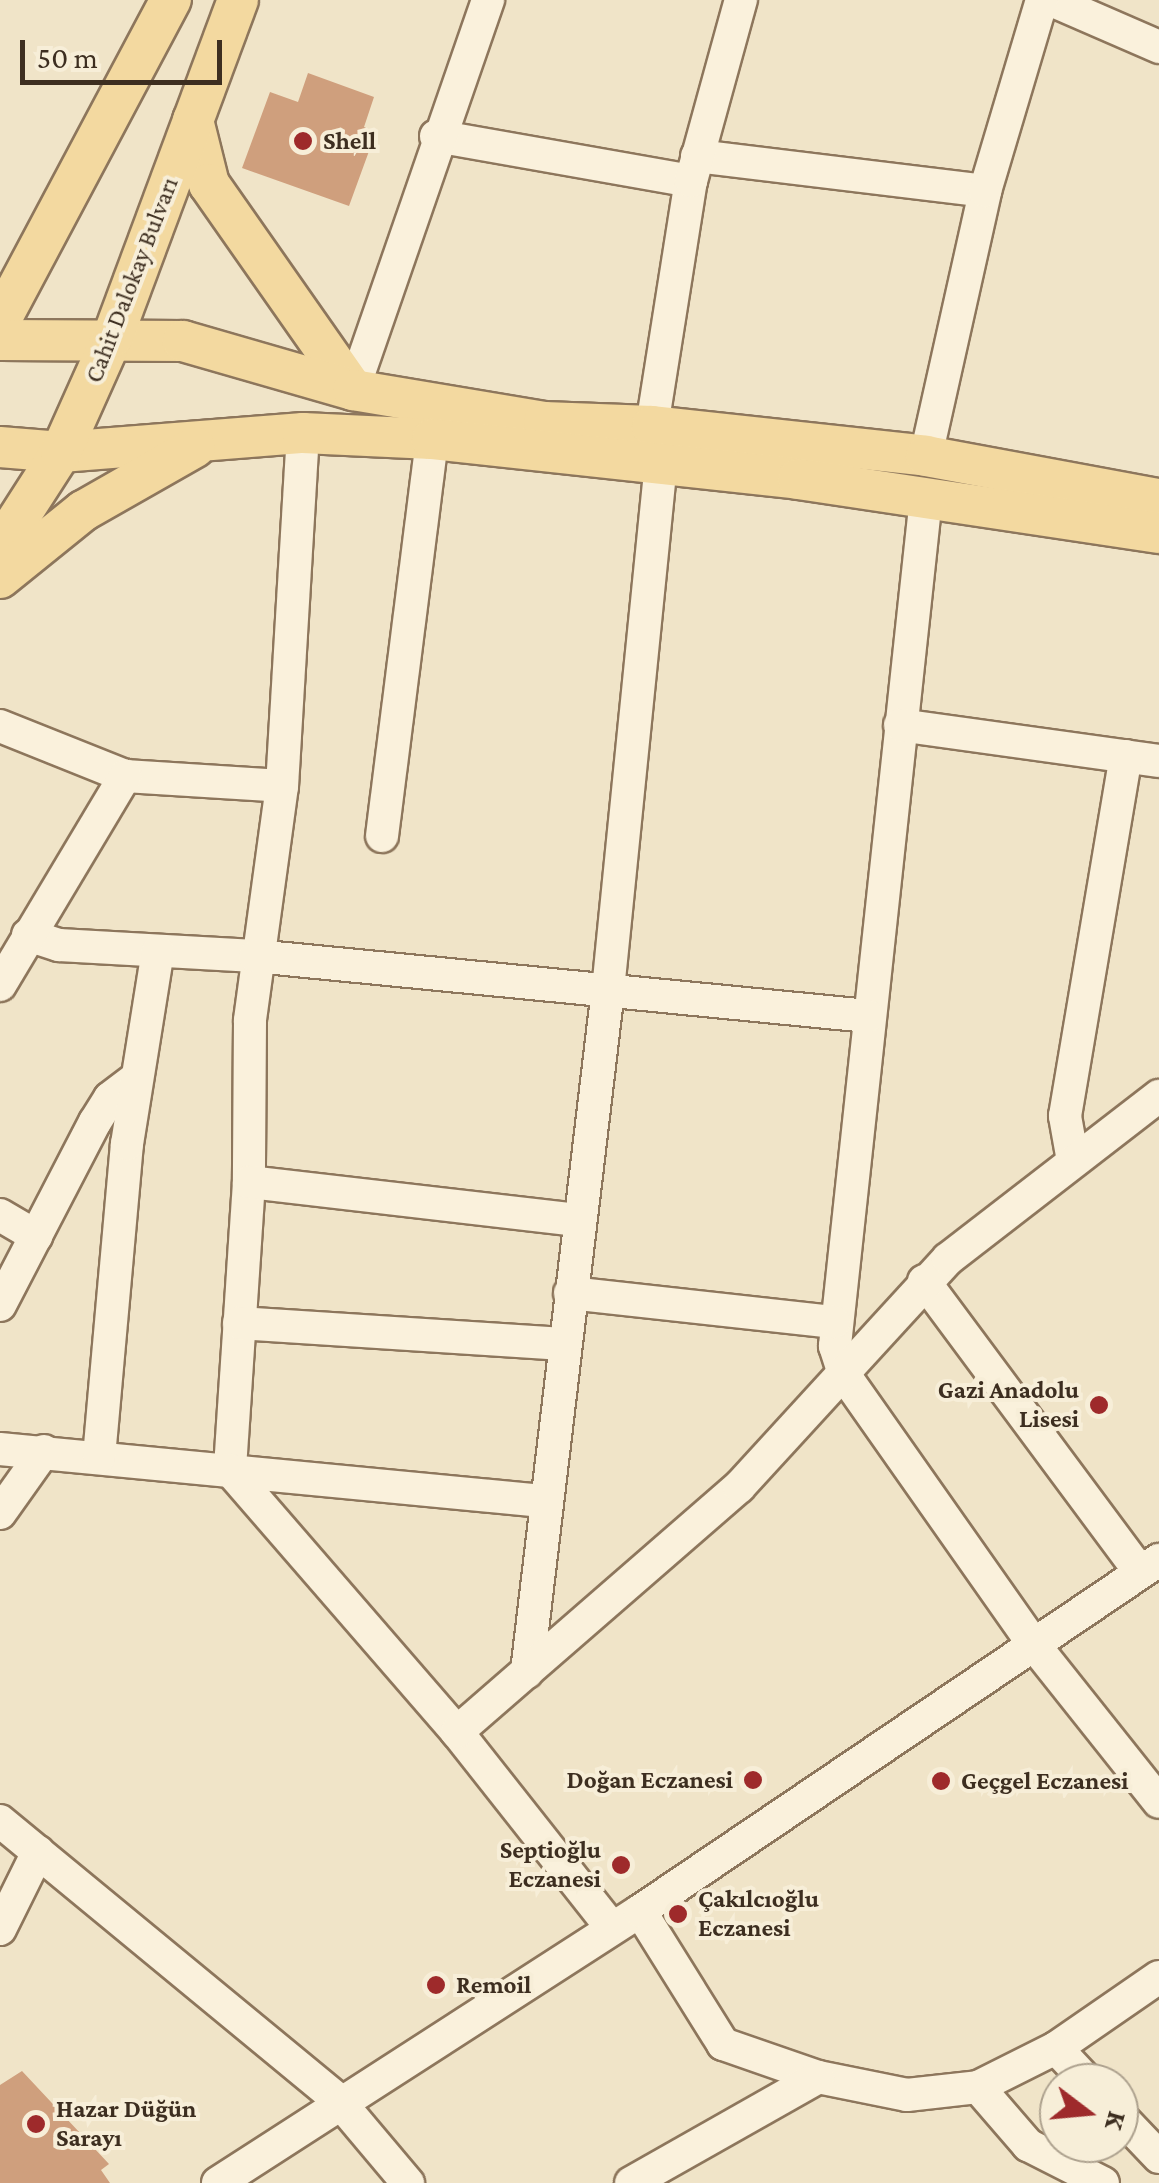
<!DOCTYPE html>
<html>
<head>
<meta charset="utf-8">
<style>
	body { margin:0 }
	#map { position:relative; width:1159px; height:2183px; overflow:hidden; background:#f0e4c8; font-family:"Crimson Pro",serif }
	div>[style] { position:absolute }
	.building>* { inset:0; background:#cf9f7d }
	.roads { filter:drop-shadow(2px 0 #8d765c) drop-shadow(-2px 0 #8d765c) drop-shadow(0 2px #8d765c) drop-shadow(0 -2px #8d765c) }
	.minor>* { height:32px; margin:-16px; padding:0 16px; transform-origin:16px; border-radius:16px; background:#faf1dc }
	.major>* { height:40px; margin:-20px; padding:0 20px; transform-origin:20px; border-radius:20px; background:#f3d9a0 }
	.dots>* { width:28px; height:28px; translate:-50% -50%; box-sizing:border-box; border:5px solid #f7eed8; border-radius:50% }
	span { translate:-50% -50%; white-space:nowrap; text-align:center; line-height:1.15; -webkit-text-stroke:8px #f7eed8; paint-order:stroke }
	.poi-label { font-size:25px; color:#3d2e20; font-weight:700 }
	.left { translate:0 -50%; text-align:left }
	.right { translate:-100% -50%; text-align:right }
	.street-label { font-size:25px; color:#3d2e20 }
	.north { position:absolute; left:1039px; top:2063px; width:100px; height:100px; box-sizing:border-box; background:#f7eed8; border:2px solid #ada18e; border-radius:50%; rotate:106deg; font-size:28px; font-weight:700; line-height:40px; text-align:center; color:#3d2e20 }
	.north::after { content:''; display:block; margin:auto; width:35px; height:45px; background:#9e2a2b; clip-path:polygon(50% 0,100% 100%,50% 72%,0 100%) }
	.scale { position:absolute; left:20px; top:40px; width:202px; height:45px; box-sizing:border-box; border:5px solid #3d2e20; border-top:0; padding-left:12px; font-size:30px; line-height:35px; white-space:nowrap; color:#3d2e20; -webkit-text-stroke:8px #f7eed8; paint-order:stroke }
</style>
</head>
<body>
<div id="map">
	<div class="building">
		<i style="clip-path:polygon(308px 73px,374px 97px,364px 127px,376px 132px,349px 206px,242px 168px,270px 92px,298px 102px)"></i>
		<i style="clip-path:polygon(22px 2071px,109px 2164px,101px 2170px,110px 2183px,0 2183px,0 2085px)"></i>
	</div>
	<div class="roads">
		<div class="minor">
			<i style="left:1051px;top:0;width:118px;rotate:23.5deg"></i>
			<i style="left:436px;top:136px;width:259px;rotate:10deg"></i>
			<i style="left:697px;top:156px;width:290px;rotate:6.9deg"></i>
			<i style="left:353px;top:390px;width:413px;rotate:-70.9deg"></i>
			<i style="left:303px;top:433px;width:354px;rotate:93.4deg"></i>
			<i style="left:282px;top:786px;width:237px;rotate:97.8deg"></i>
			<i style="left:250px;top:1021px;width:161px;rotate:90.4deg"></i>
			<i style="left:249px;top:1182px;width:289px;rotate:93.8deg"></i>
			<i style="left:230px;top:1470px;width:347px;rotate:49.1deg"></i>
			<i style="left:457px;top:1732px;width:248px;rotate:51.7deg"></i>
			<i style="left:926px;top:456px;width:271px;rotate:-77.4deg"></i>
			<i style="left:985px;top:191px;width:199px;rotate:-73.4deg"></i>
			<i style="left:926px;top:498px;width:853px;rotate:96.13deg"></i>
			<i style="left:835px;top:1346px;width:32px;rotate:72deg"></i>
			<i style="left:845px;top:1376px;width:330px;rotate:54.9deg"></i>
			<i style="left:1035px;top:1646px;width:199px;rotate:51.5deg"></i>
			<i style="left:900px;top:725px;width:261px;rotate:7.9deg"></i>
			<i style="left:0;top:726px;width:135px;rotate:21.8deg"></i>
			<i style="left:125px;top:776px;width:157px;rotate:3.6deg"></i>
			<i style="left:382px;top:836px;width:400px;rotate:-82.8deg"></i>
			<i style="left:28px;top:935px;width:33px;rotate:18deg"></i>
			<i style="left:59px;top:945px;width:196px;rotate:3.2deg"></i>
			<i style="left:255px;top:956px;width:616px;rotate:5.59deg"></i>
			<i style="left:0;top:985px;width:244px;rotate:-59.1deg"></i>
			<i style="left:1073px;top:1161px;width:46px;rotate:-100.1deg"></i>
			<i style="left:1065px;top:1116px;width:365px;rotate:-80.4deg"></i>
			<i style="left:249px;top:1182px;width:332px;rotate:6.6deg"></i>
			<i style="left:0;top:1215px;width:42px;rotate:30.3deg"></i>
			<i style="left:924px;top:1281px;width:362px;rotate:53.4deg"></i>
			<i style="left:570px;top:1293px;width:266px;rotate:6.3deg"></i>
			<i style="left:0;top:1305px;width:206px;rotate:-62.6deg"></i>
			<i style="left:95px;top:1122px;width:28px;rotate:-58deg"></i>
			<i style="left:110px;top:1098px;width:31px;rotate:-37deg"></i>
			<i style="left:239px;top:1323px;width:325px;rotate:3.7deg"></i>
			<i style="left:0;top:1449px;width:545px;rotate:5.47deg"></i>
			<i style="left:99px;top:1457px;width:314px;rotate:-84.9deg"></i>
			<i style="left:127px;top:1144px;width:195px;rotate:-80.9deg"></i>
			<i style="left:0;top:1513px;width:76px;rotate:-54.6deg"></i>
			<i style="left:527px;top:1672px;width:687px;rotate:-83.23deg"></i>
			<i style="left:608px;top:990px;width:530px;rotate:-84.26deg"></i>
			<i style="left:661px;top:463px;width:38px;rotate:-104deg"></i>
			<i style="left:652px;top:426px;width:248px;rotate:-81deg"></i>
			<i style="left:691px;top:181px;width:188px;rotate:-74.6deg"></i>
			<i style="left:457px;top:1732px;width:374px;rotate:-41deg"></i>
			<i style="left:739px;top:1487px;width:309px;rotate:-47.5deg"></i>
			<i style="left:948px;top:1259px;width:267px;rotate:-37.7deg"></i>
			<i style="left:0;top:1821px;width:438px;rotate:39.5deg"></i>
			<i style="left:338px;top:2100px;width:109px;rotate:49.9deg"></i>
			<i style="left:640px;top:1911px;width:157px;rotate:58deg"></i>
			<i style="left:723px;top:2044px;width:101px;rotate:19.2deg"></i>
			<i style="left:818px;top:2077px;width:91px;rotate:11.4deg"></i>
			<i style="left:907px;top:2095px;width:71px;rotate:-6.4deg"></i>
			<i style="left:978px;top:2087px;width:87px;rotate:-26.6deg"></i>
			<i style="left:1056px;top:2048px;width:125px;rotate:-34.6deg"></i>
			<i style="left:0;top:1929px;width:86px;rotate:-63.7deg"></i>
			<i style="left:1056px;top:2048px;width:48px;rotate:46.7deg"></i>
			<i style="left:978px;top:2087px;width:77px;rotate:49.2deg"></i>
			<i style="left:1028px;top:2145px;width:84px;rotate:26.9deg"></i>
			<i style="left:1119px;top:2115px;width:58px;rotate:46.4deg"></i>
			<i style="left:218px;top:2183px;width:502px;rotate:-32.8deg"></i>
			<i style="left:640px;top:1911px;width:627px;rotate:-34.07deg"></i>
			<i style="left:631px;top:2183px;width:215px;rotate:-29.5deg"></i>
		</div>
		<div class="major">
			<i style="left:193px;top:120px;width:66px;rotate:76deg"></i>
			<i style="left:209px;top:184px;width:251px;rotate:55deg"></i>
			<i style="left:0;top:321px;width:364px;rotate:-62deg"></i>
			<i style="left:0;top:340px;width:183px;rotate:0.3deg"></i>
			<i style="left:183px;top:341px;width:177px;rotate:16.1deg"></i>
			<i style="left:353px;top:390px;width:194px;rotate:9.5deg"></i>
			<i style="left:544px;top:422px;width:108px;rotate:2.1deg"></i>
			<i style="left:652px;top:426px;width:276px;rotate:6.2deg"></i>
			<i style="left:926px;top:456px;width:237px;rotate:10.5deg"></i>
			<i style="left:0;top:447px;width:61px;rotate:4.7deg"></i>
			<i style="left:61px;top:452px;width:243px;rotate:-4.5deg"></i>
			<i style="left:303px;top:433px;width:129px;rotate:2.7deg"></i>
			<i style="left:432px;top:439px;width:368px;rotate:6.2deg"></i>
			<i style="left:798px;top:479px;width:365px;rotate:8.5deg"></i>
			<i style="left:0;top:547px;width:113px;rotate:-57.3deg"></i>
			<i style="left:61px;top:452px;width:127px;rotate:-65.9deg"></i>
			<i style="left:113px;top:336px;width:358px;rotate:-69.6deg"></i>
			<i style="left:0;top:578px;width:107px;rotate:-38.9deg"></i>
			<i style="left:83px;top:511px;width:129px;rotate:-29.7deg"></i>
		</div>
	</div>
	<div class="dots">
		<i style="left:303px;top:141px;background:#9e2a2b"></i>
		<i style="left:1099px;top:1405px;background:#9e2a2b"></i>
		<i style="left:753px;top:1780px;background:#9e2a2b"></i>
		<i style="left:941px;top:1781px;background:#9e2a2b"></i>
		<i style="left:621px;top:1865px;background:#9e2a2b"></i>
		<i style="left:678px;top:1914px;background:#9e2a2b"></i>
		<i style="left:436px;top:1985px;background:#9e2a2b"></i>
		<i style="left:36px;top:2124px;background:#9e2a2b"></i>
	</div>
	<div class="poi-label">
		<span class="left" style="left:323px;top:141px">Shell</span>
		<span class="right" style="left:1079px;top:1405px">Gazi Anadolu<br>Lisesi</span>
		<span class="right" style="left:733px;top:1780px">Doğan Eczanesi</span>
		<span class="left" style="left:961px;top:1781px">Geçgel Eczanesi</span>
		<span class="right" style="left:601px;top:1865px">Septioğlu<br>Eczanesi</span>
		<span class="left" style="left:698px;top:1914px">Çakılcıoğlu<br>Eczanesi</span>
		<span class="left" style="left:456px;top:1985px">Remoil</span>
		<span class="left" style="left:56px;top:2124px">Hazar Düğün<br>Sarayı</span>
	</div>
	<div class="street-label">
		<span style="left:132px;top:280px;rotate:-69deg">Cahit Dalokay Bulvarı</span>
	</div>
	<div class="north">K</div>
	<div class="scale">50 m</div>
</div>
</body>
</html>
